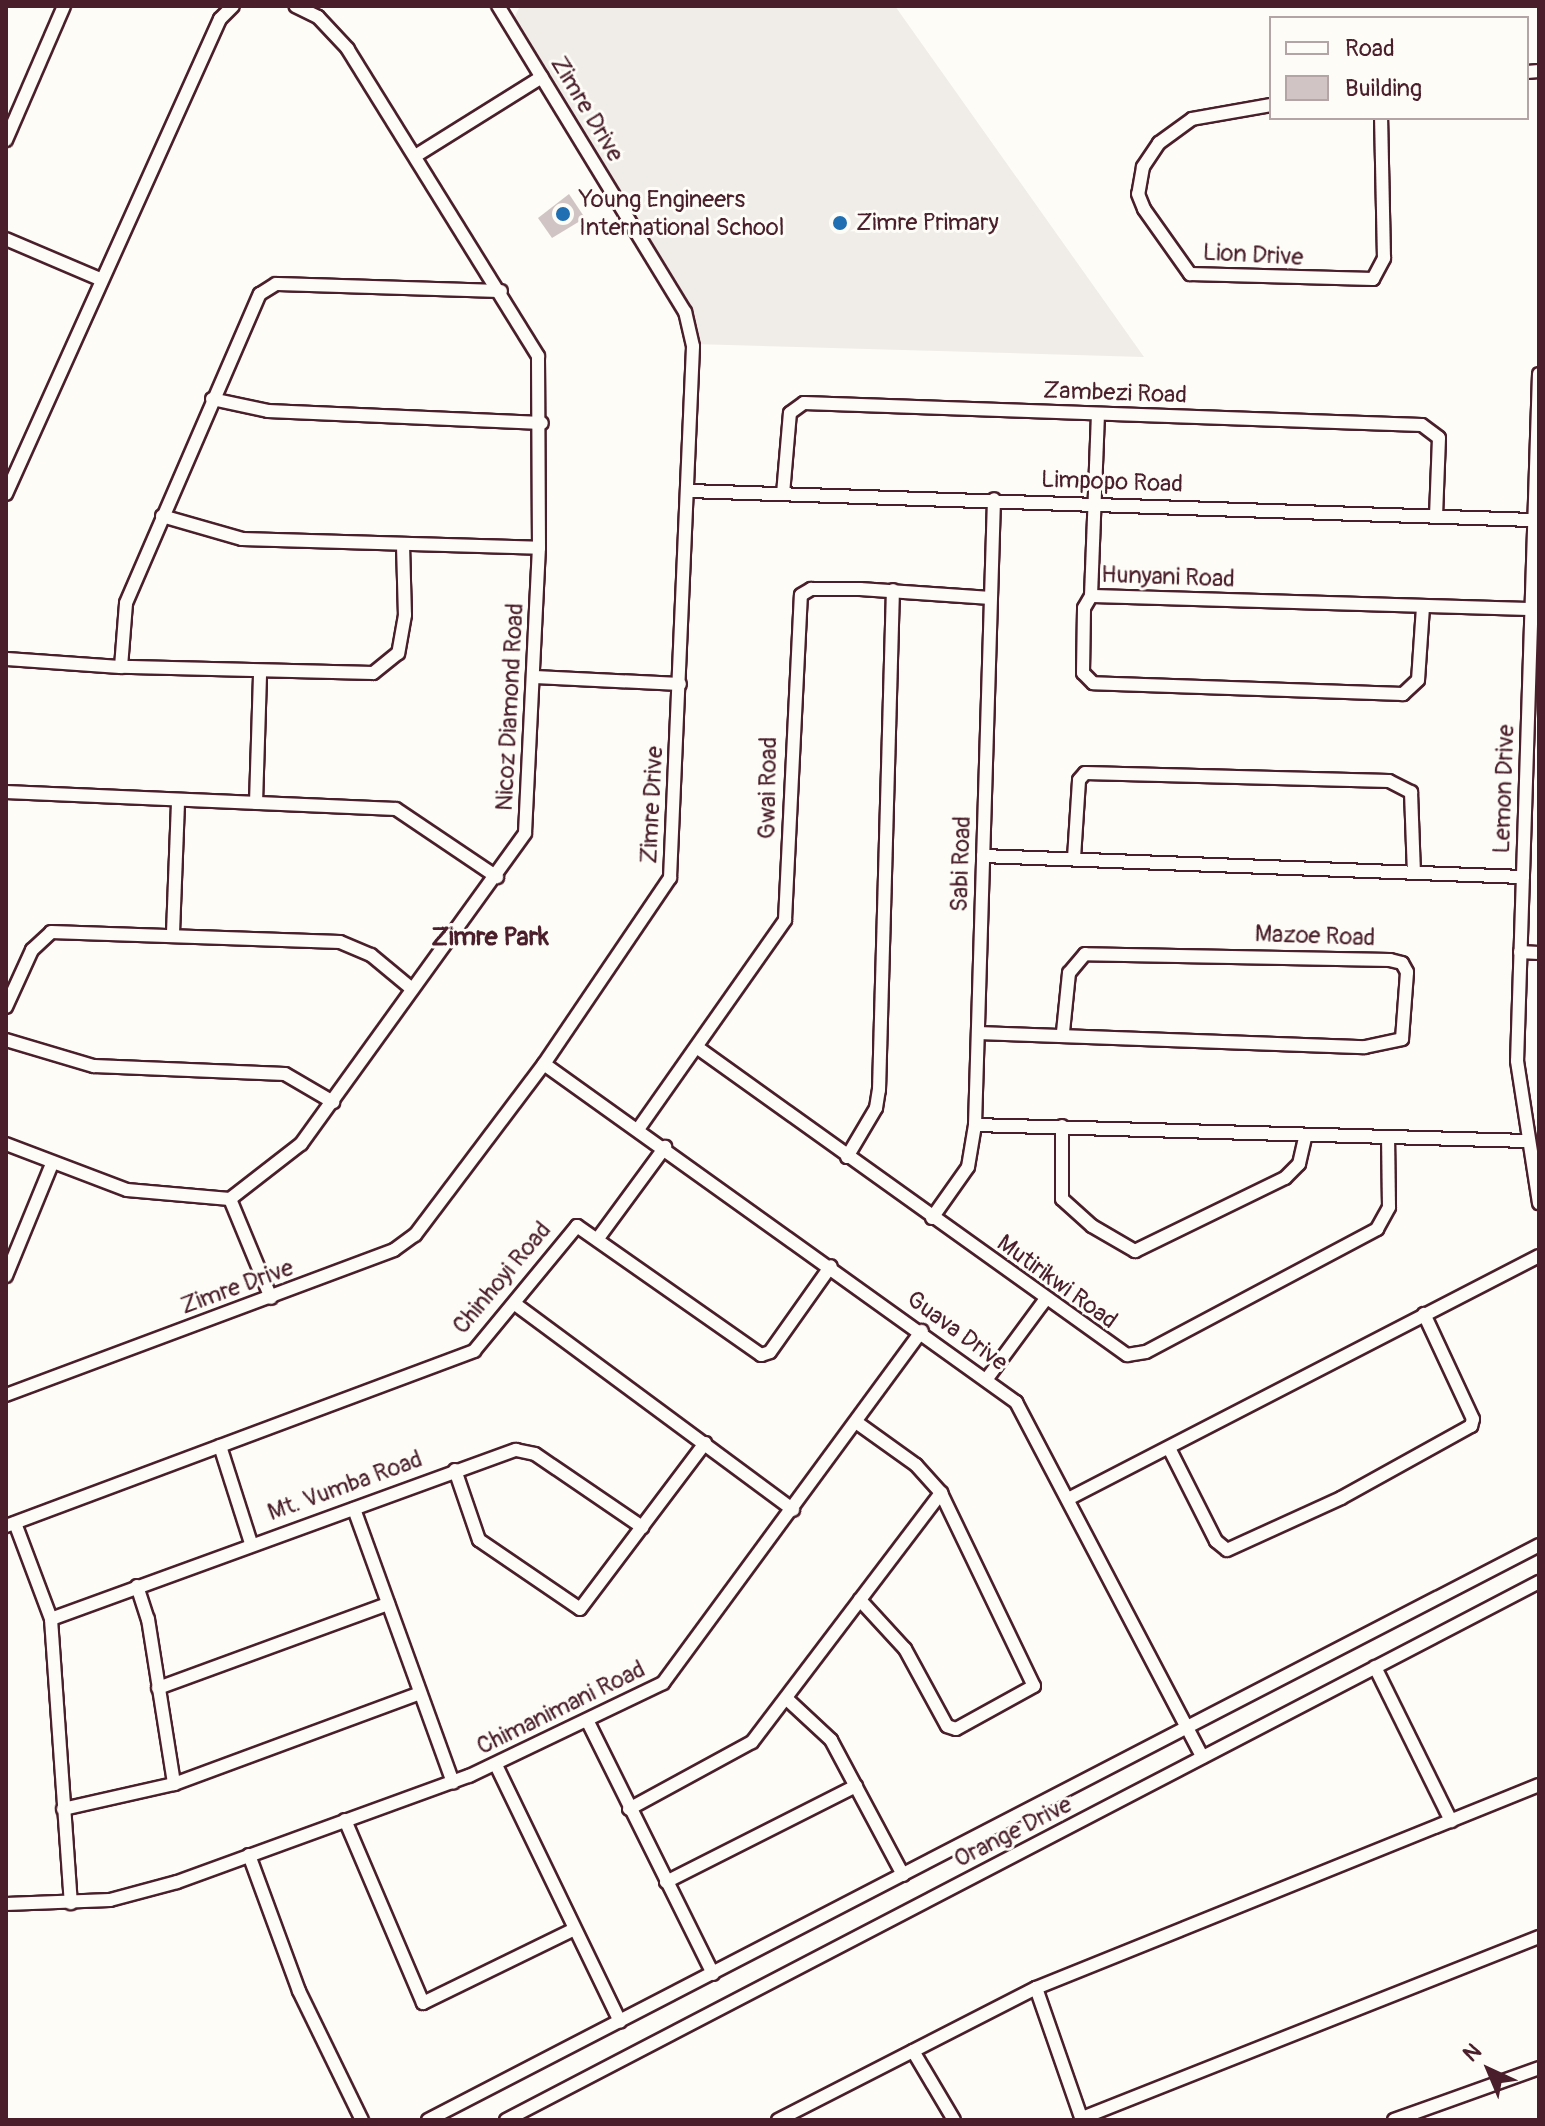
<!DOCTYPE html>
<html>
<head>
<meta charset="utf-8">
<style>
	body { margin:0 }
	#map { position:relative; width:1545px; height:2126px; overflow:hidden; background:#fdfcf7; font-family:Pangolin,sans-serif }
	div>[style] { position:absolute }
	.built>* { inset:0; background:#f0ece8 }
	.building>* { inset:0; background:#d0c5c4 }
	.roads { filter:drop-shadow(2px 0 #4a1f2b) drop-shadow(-2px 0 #4a1f2b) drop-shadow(0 2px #4a1f2b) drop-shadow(0 -2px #4a1f2b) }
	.minor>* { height:12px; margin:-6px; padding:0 6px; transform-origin:6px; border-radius:6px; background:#fdfcf7 }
	.dots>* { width:22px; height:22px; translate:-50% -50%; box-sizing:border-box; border:4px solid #fdfcf7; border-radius:50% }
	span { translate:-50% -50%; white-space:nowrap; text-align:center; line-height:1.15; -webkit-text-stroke:6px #fdfcf7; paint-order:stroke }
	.street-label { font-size:24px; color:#4a1f2b }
	.poi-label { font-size:24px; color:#4a1f2b }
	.left { translate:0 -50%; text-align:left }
	.neighbourhood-label { font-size:26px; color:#4a1f2b; font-weight:700 }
	.frame { position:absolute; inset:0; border:8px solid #4a1f2b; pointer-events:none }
	.legend { position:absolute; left:1269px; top:16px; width:260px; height:104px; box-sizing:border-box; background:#fdfcf7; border:2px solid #b5a4a5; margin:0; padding:10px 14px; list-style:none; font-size:24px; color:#4a1f2b }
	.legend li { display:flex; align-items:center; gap:16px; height:40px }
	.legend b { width:40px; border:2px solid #b5a4a5 }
	.north { position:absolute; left:1449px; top:2030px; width:80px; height:80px; -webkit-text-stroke:6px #fdfcf7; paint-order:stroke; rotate:316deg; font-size:22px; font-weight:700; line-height:32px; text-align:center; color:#4a1f2b }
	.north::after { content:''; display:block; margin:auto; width:28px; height:36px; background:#4a1f2b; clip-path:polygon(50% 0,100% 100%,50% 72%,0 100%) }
</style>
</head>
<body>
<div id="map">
	<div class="built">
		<i style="clip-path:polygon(520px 6px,895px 6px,1144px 357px,693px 344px,689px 314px,508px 30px)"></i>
	</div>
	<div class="building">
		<i style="clip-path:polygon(569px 194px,585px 218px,552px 238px,538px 218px)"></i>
	</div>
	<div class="roads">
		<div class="minor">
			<i style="left:1527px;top:72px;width:12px;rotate:-5deg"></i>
			<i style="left:1271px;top:105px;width:80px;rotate:170deg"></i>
			<i style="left:1192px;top:119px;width:41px;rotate:144deg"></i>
			<i style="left:1159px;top:143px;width:29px;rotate:124deg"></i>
			<i style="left:1143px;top:167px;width:27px;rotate:100deg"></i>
			<i style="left:1138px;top:194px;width:16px;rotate:68deg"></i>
			<i style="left:1144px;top:209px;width:80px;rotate:54.7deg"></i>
			<i style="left:1190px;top:274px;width:183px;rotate:1.6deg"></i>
			<i style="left:1373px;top:279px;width:24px;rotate:-62deg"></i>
			<i style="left:1384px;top:258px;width:140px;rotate:-91.2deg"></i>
			<i style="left:6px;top:140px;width:146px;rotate:-66.6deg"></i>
			<i style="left:417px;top:155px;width:147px;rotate:-32deg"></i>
			<i style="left:6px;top:239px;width:102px;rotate:23.1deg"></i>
			<i style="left:1539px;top:374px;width:687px;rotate:91.83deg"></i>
			<i style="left:1517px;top:1061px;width:144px;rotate:81.2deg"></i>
			<i style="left:212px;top:399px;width:57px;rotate:12.1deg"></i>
			<i style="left:268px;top:411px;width:274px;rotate:2.5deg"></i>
			<i style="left:689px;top:491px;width:845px;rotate:1.97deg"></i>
			<i style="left:6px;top:494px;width:521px;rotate:-65.75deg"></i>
			<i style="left:220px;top:19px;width:18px;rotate:-45deg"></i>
			<i style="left:783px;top:494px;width:81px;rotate:-85.1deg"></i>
			<i style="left:790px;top:413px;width:17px;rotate:-36deg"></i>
			<i style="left:804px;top:403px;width:618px;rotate:2.04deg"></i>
			<i style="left:1422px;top:425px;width:21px;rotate:37deg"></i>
			<i style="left:1439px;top:438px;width:78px;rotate:92.2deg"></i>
			<i style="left:162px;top:516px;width:83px;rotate:16deg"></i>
			<i style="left:242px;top:539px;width:297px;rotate:1.7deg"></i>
			<i style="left:403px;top:545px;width:70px;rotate:88.4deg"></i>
			<i style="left:405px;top:615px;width:39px;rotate:100deg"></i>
			<i style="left:398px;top:653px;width:32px;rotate:141deg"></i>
			<i style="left:373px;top:673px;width:252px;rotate:-178.6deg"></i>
			<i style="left:121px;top:667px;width:64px;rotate:-85.5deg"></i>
			<i style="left:126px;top:603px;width:337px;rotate:-66.6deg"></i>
			<i style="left:260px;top:294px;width:19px;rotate:-32deg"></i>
			<i style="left:276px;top:284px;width:225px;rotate:1.8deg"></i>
			<i style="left:1091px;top:596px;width:181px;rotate:-87.8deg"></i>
			<i style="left:1423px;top:607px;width:73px;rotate:93.9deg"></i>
			<i style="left:1418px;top:680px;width:21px;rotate:137deg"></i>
			<i style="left:1403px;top:694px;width:310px;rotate:-178deg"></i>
			<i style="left:1093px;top:683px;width:14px;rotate:-135deg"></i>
			<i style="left:1083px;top:673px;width:65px;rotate:-89.1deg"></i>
			<i style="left:1084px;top:608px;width:14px;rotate:-60deg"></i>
			<i style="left:1091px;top:596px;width:440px;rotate:1.7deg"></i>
			<i style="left:6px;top:659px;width:115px;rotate:4deg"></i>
			<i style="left:535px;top:677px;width:145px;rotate:2.8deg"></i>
			<i style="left:6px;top:792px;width:390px;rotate:2.5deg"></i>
			<i style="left:396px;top:809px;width:122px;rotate:34deg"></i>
			<i style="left:256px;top:803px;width:130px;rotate:-88.2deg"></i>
			<i style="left:983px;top:856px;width:540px;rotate:2.23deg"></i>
			<i style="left:1074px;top:858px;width:78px;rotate:-86.3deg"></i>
			<i style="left:1079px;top:780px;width:9px;rotate:-49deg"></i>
			<i style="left:1085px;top:773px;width:304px;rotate:1.5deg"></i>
			<i style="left:1389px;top:781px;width:25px;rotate:27deg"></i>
			<i style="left:1411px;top:792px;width:80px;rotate:87.9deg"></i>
			<i style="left:173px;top:933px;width:131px;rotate:-87.8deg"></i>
			<i style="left:1520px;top:952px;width:19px;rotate:3deg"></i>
			<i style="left:6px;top:1007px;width:63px;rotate:-65.5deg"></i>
			<i style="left:32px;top:950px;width:26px;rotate:-43deg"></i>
			<i style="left:51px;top:932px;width:289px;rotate:2deg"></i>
			<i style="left:340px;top:942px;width:34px;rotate:23deg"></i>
			<i style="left:371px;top:955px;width:53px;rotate:39.7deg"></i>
			<i style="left:978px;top:1033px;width:387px;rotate:2.1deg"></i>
			<i style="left:1365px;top:1047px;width:38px;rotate:-12deg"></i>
			<i style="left:1402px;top:1039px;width:67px;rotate:-85.7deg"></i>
			<i style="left:1407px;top:972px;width:10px;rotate:-119deg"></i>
			<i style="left:1402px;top:963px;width:12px;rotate:-166deg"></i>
			<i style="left:1390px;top:960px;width:305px;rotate:-178.9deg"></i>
			<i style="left:1085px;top:954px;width:25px;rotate:130deg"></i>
			<i style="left:1069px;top:973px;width:59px;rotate:95.8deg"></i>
			<i style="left:6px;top:1040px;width:92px;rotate:16.5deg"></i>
			<i style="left:94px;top:1066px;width:191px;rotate:2.4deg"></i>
			<i style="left:285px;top:1074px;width:56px;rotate:30.3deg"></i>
			<i style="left:698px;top:1048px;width:528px;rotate:35.59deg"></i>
			<i style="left:1127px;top:1355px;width:19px;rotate:-9deg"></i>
			<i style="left:1146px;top:1352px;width:262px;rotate:-28deg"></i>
			<i style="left:1377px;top:1229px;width:25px;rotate:-61deg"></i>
			<i style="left:1389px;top:1207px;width:69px;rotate:-90.8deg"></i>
			<i style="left:544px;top:1064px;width:581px;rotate:35.61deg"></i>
			<i style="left:1016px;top:1402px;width:401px;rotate:62.3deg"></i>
			<i style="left:975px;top:1125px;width:553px;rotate:1.66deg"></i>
			<i style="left:1062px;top:1126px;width:73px;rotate:90deg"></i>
			<i style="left:1062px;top:1199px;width:40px;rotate:42deg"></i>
			<i style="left:1092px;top:1226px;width:50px;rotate:30.2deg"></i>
			<i style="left:1135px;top:1251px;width:167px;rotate:-26deg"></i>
			<i style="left:1285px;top:1178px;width:20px;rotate:-45deg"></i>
			<i style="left:1299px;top:1164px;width:28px;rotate:-77deg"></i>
			<i style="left:639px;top:1128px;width:254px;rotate:-54.9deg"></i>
			<i style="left:785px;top:920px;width:325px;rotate:-87.2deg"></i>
			<i style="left:801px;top:595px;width:12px;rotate:-31deg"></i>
			<i style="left:811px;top:589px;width:49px"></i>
			<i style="left:860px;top:589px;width:131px;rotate:3.9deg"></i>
			<i style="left:6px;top:1144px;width:129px;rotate:20.8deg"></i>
			<i style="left:127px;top:1190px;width:103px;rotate:5deg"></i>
			<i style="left:230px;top:1199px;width:90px;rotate:-37.8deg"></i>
			<i style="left:301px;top:1144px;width:383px;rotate:-54.2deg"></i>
			<i style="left:525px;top:833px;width:285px;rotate:-87.2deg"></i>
			<i style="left:539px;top:548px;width:192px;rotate:-90.3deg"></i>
			<i style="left:538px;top:356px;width:361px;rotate:-121.8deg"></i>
			<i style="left:348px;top:49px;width:44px;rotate:-133.2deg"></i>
			<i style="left:318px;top:17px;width:25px;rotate:-154deg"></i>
			<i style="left:847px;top:1157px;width:57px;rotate:-59.4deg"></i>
			<i style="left:876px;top:1108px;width:18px;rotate:-81deg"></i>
			<i style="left:879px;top:1090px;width:500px;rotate:-88.4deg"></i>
			<i style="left:230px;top:1199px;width:107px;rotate:67.5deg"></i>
			<i style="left:932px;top:1218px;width:62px;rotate:-54.8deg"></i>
			<i style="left:968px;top:1167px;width:43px;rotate:-80.5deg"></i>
			<i style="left:975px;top:1125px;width:626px;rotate:-88.26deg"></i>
			<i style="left:599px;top:1237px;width:112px;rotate:-53.7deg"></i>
			<i style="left:6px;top:1276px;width:121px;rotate:-67.7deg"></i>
			<i style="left:515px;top:1304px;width:346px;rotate:36.5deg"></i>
			<i style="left:986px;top:1380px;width:99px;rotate:-53.6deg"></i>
			<i style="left:6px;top:1395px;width:414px;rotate:-20.5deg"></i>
			<i style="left:394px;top:1250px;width:26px;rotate:-36deg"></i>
			<i style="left:415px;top:1235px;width:214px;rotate:-53deg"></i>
			<i style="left:544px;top:1064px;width:225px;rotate:-55.9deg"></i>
			<i style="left:670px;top:878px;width:532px;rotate:-87.52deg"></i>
			<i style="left:693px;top:346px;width:35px;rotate:-103deg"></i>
			<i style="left:685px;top:312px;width:359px;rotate:-121.4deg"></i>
			<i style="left:856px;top:1422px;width:74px;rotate:35.6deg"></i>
			<i style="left:916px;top:1465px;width:38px;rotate:48deg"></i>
			<i style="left:941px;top:1493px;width:214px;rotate:64.3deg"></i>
			<i style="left:1034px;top:1686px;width:89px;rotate:151.1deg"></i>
			<i style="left:956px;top:1729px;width:9px;rotate:-162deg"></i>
			<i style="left:947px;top:1726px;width:88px;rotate:-118.6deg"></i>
			<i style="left:905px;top:1649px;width:67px;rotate:-132.6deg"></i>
			<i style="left:220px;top:1446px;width:102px;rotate:72.3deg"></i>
			<i style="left:1170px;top:1450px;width:102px;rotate:63.2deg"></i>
			<i style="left:1216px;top:1541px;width:14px;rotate:39deg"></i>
			<i style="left:1227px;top:1550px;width:125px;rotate:-24.5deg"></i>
			<i style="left:1341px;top:1498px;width:149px;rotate:-29deg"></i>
			<i style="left:1471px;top:1426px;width:7px;rotate:-74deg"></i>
			<i style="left:1473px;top:1419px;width:116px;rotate:-115deg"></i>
			<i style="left:455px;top:1470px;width:74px;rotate:71.1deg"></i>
			<i style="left:479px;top:1540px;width:122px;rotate:34.3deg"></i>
			<i style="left:580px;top:1609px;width:208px;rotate:-53deg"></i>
			<i style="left:1070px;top:1498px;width:528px;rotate:-27.29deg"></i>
			<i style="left:354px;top:1509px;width:291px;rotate:70.1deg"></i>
			<i style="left:15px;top:1523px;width:103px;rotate:69.4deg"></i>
			<i style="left:51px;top:1619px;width:285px;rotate:86deg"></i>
			<i style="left:6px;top:1526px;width:500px;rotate:-20.5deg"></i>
			<i style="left:474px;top:1351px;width:162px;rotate:-50.5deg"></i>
			<i style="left:577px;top:1226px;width:225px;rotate:35deg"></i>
			<i style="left:761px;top:1355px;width:9px;rotate:-18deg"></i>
			<i style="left:770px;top:1352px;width:105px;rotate:-54.7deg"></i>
			<i style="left:137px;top:1586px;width:35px;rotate:72deg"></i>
			<i style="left:148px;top:1619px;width:167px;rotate:81deg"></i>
			<i style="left:51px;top:1619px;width:495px;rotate:-20deg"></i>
			<i style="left:516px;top:1450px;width:19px;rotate:12deg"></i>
			<i style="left:535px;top:1454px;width:130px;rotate:34.3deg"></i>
			<i style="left:1375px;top:1667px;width:172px;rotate:63.7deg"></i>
			<i style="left:158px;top:1688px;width:245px;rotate:-20.1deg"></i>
			<i style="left:788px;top:1700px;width:59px;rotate:42.9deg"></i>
			<i style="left:831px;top:1740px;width:153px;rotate:61.9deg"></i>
			<i style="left:589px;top:1724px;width:279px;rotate:63.6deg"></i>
			<i style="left:496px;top:1765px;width:285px;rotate:64.2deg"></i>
			<i style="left:63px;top:1809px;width:114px;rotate:-12.7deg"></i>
			<i style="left:174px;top:1784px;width:262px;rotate:-20.3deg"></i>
			<i style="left:629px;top:1809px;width:140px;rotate:-28.6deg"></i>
			<i style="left:752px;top:1742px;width:313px;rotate:-52.8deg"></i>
			<i style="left:345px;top:1820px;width:199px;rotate:66.9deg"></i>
			<i style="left:423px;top:2003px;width:167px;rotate:-26deg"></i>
			<i style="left:249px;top:1855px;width:145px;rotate:69.8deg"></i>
			<i style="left:299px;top:1991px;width:144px;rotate:64deg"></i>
			<i style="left:666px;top:1882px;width:213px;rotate:-26.8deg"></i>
			<i style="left:6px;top:1904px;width:104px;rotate:-2.2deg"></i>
			<i style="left:110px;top:1900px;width:69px;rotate:-15deg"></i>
			<i style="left:177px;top:1882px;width:311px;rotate:-20deg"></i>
			<i style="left:469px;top:1776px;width:215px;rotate:-25.6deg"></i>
			<i style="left:663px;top:1683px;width:437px;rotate:-53.7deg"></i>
			<i style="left:1036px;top:1988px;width:140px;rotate:70.8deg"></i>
			<i style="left:913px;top:2051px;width:80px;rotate:59.3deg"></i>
			<i style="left:1082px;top:2118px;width:492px;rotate:-21.6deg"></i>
			<i style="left:428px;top:2120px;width:1251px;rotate:-27.36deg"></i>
			<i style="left:506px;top:2120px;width:1165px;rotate:-27.51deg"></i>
			<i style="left:778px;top:2120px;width:290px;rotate:-27.1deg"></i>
			<i style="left:1036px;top:1988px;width:542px;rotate:-21.98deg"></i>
			<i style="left:1394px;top:2120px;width:154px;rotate:-19.7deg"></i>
		</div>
	</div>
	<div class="dots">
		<i style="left:563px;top:214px;background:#1f6fb2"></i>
		<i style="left:840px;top:223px;background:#1f6fb2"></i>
	</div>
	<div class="street-label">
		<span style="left:587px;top:109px;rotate:59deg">Zimre Drive</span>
		<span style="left:1253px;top:255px;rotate:3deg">Lion Drive</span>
		<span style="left:1115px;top:393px;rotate:2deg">Zambezi Road</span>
		<span style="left:1112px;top:482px;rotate:2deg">Limpopo Road</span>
		<span style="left:1168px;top:577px;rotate:2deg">Hunyani Road</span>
		<span style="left:510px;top:707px;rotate:-87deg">Nicoz Diamond Road</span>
		<span style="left:768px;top:788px;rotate:-89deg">Gwai Road</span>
		<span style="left:1504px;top:789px;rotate:-88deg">Lemon Drive</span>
		<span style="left:652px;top:805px;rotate:-87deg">Zimre Drive</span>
		<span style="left:961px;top:864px;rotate:-88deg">Sabi Road</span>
		<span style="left:1315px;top:936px;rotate:2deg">Mazoe Road</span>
		<span style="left:502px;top:1278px;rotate:-50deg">Chinhoyi Road</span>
		<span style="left:1057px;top:1282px;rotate:36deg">Mutirikwi Road</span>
		<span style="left:237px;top:1287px;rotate:-20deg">Zimre Drive</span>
		<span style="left:957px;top:1331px;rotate:36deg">Guava Drive</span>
		<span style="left:345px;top:1486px;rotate:-20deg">Mt. Vumba Road</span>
		<span style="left:561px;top:1708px;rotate:-26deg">Chimanimani Road</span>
		<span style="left:1013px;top:1832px;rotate:-27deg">Orange Drive</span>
	</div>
	<div class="poi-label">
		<span class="left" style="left:579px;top:214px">Young Engineers<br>International School</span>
		<span class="left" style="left:856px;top:223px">Zimre Primary</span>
	</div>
	<div class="neighbourhood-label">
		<span style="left:490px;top:938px">Zimre Park</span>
	</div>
	<div class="frame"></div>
	<ul class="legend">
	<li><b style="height:10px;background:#fdfcf7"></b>Road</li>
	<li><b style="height:22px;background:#d0c5c4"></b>Building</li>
	</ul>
	<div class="north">N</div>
</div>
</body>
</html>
